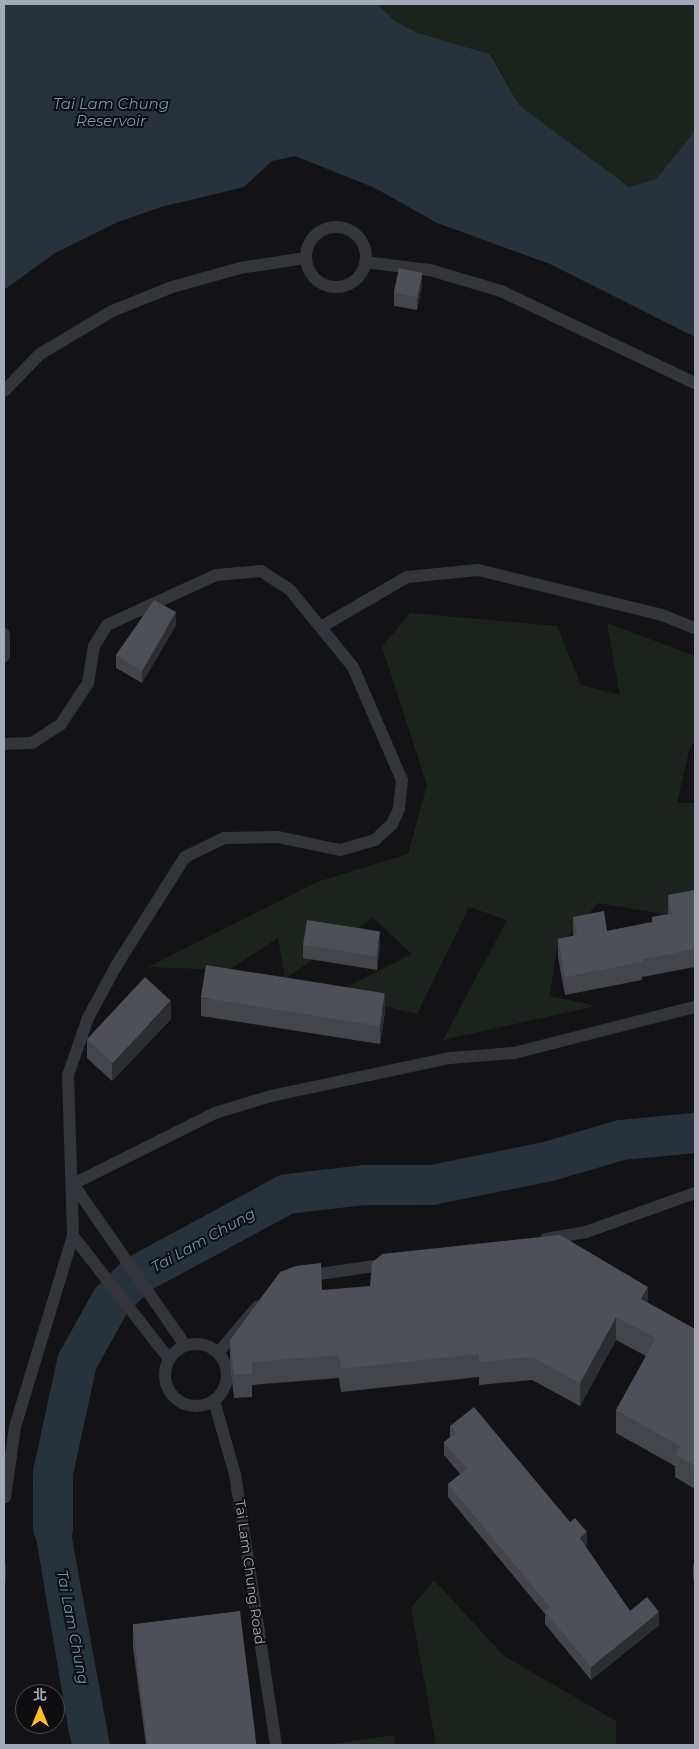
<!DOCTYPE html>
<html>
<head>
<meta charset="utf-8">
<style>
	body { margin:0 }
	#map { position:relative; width:699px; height:1749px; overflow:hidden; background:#131315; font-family:Montserrat,"Noto Sans TC",sans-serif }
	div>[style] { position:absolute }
	.green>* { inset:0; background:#1b231c }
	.water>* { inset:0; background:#28323a }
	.river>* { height:40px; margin:-20px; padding:0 20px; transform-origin:20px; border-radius:20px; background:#28323a }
	.service>* { height:12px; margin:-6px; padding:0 6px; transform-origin:6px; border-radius:6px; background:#34353b }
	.service>.ring { margin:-6px; padding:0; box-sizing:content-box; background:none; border:12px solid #34353b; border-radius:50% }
	.wall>* { inset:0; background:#43454b }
	.shaded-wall>* { inset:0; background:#2c2d31 }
	.building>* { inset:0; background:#4e5057; transform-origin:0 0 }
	span { translate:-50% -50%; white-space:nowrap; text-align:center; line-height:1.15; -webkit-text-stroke:4px #0e0e10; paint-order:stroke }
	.street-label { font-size:14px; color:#a3a9b7 }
	.water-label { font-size:15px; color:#7696b6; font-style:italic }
	.frame { position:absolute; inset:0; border:5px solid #a3a9b7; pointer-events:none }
	.north { position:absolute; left:15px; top:1684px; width:50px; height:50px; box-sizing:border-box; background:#0e0e10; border:1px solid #4a4c53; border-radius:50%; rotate:0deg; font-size:14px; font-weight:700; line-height:20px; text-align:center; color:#a3a9b7 }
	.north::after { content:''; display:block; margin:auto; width:18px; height:22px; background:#ffbd21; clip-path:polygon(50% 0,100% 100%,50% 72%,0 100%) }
</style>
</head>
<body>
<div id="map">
	<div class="green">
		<i style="clip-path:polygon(377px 4px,695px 4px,695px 131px,656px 179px,629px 187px,519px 105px,491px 54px,418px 33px,395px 21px)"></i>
		<i style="clip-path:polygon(410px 613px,557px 626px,581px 685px,620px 695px,607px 623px,695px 656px,695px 741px,690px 747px,677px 803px,695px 803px,695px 913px,670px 915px,598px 903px,556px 950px,550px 996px,596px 1006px,443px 1040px,507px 920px,469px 907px,417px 1014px,333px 994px,412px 954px,373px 918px,285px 979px,278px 938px,229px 970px,148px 967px,317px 882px,408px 854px,427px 785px,382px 647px)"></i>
		<i style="clip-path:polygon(434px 1580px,504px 1656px,616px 1721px,616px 1745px,436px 1745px,411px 1608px)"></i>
		<i style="clip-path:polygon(394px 1735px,395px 1745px,326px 1745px)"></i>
	</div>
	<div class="water">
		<i style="clip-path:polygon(4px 4px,377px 4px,395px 21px,418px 33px,490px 54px,519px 105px,629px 187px,656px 179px,695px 131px,695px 337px,550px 264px,437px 223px,375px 188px,295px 156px,272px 161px,244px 187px,161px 207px,118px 222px,55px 253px,4px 290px)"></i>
		<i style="clip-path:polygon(53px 1473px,65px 1500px,110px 1745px,72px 1745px,69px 1733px,35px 1532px,45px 1484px)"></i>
	</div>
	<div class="river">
		<i style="left:53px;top:1528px;width:55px;rotate:-90deg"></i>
		<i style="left:53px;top:1473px;width:114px;rotate:-77.8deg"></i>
		<i style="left:77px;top:1362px;width:70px;rotate:-60.9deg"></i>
		<i style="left:111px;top:1301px;width:37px;rotate:-45deg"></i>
		<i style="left:137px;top:1275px;width:170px;rotate:-28.4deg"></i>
		<i style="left:287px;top:1194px;width:79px;rotate:-6.6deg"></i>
		<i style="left:365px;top:1185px;width:67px"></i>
		<i style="left:432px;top:1185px;width:120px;rotate:-11.5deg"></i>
		<i style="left:550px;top:1161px;width:74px;rotate:-16.5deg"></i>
		<i style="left:621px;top:1140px;width:74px;rotate:-5.4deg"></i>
	</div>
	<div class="service">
		<i class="ring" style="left:306px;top:227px;width:48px;height:48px"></i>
		<i style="left:365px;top:262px;width:65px;rotate:7deg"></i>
		<i style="left:430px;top:270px;width:74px;rotate:16.5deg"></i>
		<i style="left:501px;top:291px;width:215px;rotate:25.4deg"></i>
		<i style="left:4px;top:391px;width:52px;rotate:-45.8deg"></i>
		<i style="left:40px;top:354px;width:84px;rotate:-30.8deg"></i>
		<i style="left:112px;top:311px;width:65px;rotate:-21.8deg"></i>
		<i style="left:172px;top:287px;width:71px;rotate:-15.6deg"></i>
		<i style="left:240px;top:268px;width:66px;rotate:-8.7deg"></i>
		<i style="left:321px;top:627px;width:99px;rotate:-30.2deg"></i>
		<i style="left:407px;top:577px;width:71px;rotate:-5.6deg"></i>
		<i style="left:478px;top:570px;width:189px;rotate:13.7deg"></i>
		<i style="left:662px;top:615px;width:35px;rotate:22deg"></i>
		<i style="left:4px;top:634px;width:22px;rotate:90deg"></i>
		<i style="left:4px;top:744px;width:28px;rotate:-2deg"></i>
		<i style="left:32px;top:743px;width:35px;rotate:-33deg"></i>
		<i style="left:61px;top:724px;width:49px;rotate:-56.6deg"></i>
		<i style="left:88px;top:683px;width:37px;rotate:-81deg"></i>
		<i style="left:94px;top:646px;width:25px;rotate:-58deg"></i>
		<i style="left:107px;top:625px;width:120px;rotate:-24.6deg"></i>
		<i style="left:216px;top:575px;width:45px;rotate:-5.1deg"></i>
		<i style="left:261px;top:571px;width:35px;rotate:33deg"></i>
		<i style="left:290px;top:590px;width:99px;rotate:50.7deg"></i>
		<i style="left:353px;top:667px;width:123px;rotate:66.6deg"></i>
		<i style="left:402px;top:780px;width:29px;rotate:96deg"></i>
		<i style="left:399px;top:809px;width:17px;rotate:115deg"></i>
		<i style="left:392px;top:824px;width:23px;rotate:137deg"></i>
		<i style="left:375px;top:840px;width:36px;rotate:164deg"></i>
		<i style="left:340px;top:850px;width:63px;rotate:-168.2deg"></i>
		<i style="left:278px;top:837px;width:54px;rotate:178.9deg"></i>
		<i style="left:224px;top:838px;width:43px;rotate:154deg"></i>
		<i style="left:185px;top:857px;width:129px;rotate:122.3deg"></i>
		<i style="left:116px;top:966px;width:59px;rotate:118.3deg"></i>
		<i style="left:88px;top:1018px;width:60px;rotate:109.3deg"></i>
		<i style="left:68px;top:1075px;width:161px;rotate:88.2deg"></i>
		<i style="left:73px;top:1236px;width:200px;rotate:106.9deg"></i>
		<i style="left:15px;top:1427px;width:71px;rotate:98.1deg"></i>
		<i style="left:73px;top:1236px;width:156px;rotate:52deg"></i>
		<i style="left:546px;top:1239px;width:41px;rotate:-9.9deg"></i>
		<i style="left:586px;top:1232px;width:116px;rotate:-19.7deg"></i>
		<i style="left:306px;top:1276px;width:83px;rotate:-8.3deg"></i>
		<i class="ring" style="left:165px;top:1344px;width:50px;height:50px"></i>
		<i style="left:185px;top:1345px;width:196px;rotate:-124.8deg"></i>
		<i style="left:73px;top:1184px;width:159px;rotate:-26.6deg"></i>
		<i style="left:215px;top:1113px;width:59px;rotate:-16.9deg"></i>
		<i style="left:271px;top:1096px;width:183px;rotate:-12deg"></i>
		<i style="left:450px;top:1058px;width:64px;rotate:-4.5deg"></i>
		<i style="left:514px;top:1053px;width:187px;rotate:-14.3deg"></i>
		<i style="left:219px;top:1352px;width:60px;rotate:-49.7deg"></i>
		<i style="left:214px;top:1401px;width:76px;rotate:74deg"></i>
		<i style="left:235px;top:1474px;width:274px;rotate:81.4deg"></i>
	</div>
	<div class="wall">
		<i style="clip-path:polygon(422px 285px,417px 310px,394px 306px,394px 293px)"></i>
		<i style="clip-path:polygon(176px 625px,142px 683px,116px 668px,116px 655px)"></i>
		<i style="clip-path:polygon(695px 890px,695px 967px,642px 977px,642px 980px,565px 995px,558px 957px,558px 939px,573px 936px,573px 917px,607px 931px,652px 922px,652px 917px,668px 914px,668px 895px)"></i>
		<i style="clip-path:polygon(303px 945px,380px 945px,377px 970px,303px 958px)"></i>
		<i style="clip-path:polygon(201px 998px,385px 1011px,380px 1044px,201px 1016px)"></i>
		<i style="clip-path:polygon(171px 1019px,112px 1081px,87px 1058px,87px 1039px)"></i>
		<i style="clip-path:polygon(322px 1290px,648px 1303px,695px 1329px,695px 1489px,675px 1477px,675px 1466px,616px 1433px,616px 1410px,646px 1356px,616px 1340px,580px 1406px,532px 1380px,479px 1385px,479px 1377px,341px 1392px,339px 1378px,252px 1385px,252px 1397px,234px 1398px,230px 1363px,230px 1340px)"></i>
		<i style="clip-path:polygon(450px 1426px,587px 1545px,585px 1546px,630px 1611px,659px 1625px,591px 1680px,545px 1624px,545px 1614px,448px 1497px,448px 1484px,460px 1474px,444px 1455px,444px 1442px,450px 1437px)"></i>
		<i style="clip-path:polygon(695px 1564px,695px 1584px,693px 1577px,693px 1565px)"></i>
		<i style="clip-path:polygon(133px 1624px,257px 1745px,146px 1745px,133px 1647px)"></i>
	</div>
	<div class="shaded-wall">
		<i style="clip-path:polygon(422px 273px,422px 285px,417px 310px,417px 298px)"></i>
		<i style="clip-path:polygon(176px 612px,176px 625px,142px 683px,142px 671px)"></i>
		<i style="clip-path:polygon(380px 932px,380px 945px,377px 970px,377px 957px)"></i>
		<i style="clip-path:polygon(385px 993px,385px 1011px,380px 1044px,380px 1026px)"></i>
		<i style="clip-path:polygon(171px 1001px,171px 1019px,112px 1081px,112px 1063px)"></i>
		<i style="clip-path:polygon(648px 1287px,648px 1310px,641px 1299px)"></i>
		<i style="clip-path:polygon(616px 1317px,616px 1340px,580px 1406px,580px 1383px)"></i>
		<i style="clip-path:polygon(587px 1532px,587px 1545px,580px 1550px,580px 1538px)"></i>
		<i style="clip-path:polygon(6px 1563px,6px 1581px,4px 1587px,4px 1569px)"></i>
		<i style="clip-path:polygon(659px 1612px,659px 1625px,591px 1680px,591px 1667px)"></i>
	</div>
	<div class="building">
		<i style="left:399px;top:268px;width:24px;height:25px;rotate:12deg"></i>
		<i style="clip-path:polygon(154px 600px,176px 612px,142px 671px,116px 655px)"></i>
		<i style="clip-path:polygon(695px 890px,695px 949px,642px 959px,642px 962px,565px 977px,558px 939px,577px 935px,573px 917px,604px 911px,607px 931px,653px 922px,652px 917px,672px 914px,668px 895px)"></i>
		<i style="left:307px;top:920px;width:74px;height:25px;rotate:9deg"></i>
		<i style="left:206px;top:965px;width:181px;height:33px;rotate:9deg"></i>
		<i style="left:145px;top:977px;width:35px;height:85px;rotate:43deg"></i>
		<i style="clip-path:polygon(560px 1235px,648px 1287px,641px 1299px,695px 1329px,695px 1466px,675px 1454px,680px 1446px,616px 1410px,656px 1338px,616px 1317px,580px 1383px,532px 1357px,479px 1362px,479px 1354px,341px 1369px,339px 1355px,252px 1362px,252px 1374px,234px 1375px,230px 1340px,280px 1272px,296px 1266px,321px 1263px,322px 1290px,370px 1286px,372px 1263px,382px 1254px)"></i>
		<i style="clip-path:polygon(474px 1407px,570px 1522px,575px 1518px,587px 1532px,580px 1538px,630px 1611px,647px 1597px,659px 1612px,591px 1667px,545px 1611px,550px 1607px,448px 1484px,467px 1469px,444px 1442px,456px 1433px,450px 1426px)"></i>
		<i style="left:240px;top:1611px;width:135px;height:108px;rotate:83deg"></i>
	</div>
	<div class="street-label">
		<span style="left:250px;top:1572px;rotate:82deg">Tai Lam Chung Road</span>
	</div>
	<div class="water-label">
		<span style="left:111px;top:112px">Tai Lam Chung<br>Reservoir</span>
		<span style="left:203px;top:1240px;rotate:-29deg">Tai Lam Chung</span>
		<span style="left:73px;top:1627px;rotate:79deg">Tai Lam Chung</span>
	</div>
	<div class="frame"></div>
	<div class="north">北</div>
</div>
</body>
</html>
